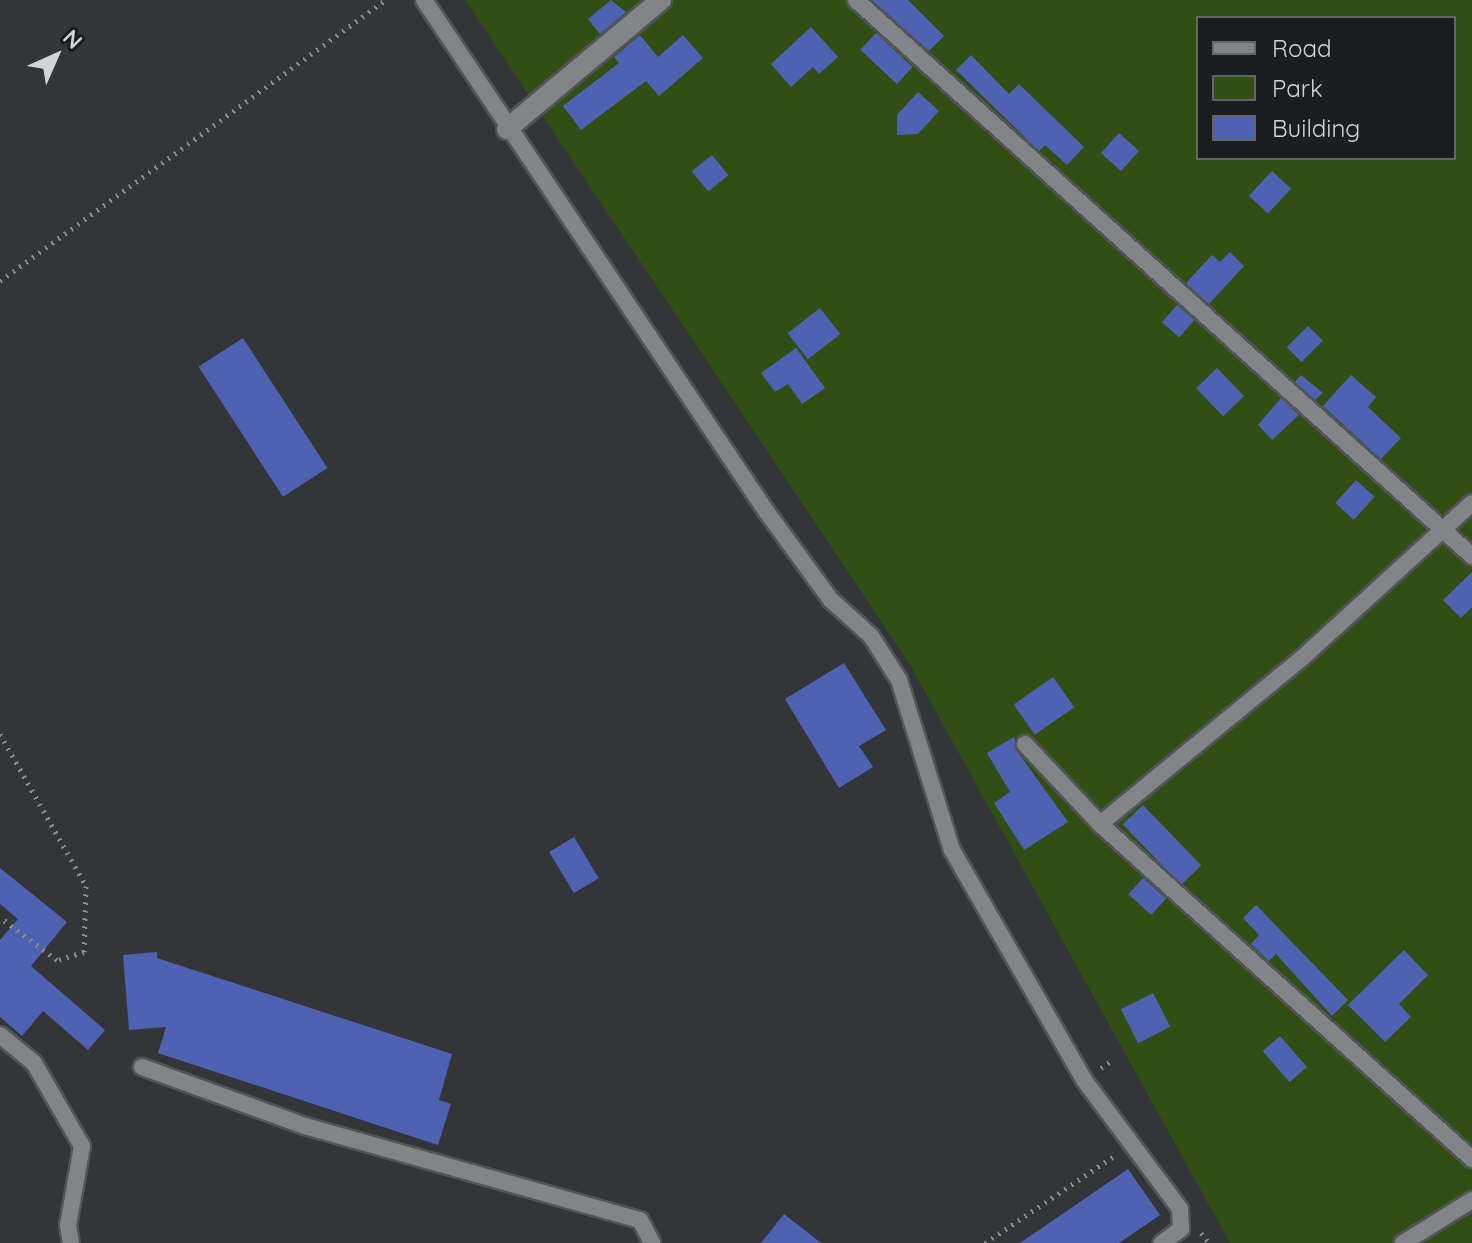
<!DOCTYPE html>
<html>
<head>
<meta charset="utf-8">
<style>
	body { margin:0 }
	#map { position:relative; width:1472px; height:1243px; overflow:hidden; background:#343538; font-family:Quicksand,sans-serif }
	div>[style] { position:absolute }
	.green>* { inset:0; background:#314f15 }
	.building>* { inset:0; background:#4f62b2; transform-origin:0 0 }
	.path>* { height:5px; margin-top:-2.5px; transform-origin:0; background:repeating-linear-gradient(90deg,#898a8c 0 2px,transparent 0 8px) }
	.roads { filter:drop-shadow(2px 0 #535457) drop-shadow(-2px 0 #535457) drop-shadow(0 2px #535457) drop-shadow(0 -2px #535457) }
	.lane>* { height:16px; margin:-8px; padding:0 8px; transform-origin:8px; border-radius:8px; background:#828487 }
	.street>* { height:20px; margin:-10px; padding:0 10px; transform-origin:10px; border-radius:10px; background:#828487 }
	span { translate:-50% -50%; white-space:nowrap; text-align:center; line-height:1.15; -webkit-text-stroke:6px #1c1d1e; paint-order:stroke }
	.legend { position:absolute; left:1196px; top:16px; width:260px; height:144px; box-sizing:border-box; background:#1c1d1e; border:2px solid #656668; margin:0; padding:10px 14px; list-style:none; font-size:24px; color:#d3d4d6 }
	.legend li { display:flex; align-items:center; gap:16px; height:40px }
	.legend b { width:40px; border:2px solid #656668 }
	.north { position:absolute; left:16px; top:16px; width:80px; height:80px; -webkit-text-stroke:6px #1c1d1e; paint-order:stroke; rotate:45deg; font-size:22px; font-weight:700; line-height:32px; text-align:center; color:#d3d4d6 }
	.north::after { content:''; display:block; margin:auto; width:28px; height:36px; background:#d3d4d6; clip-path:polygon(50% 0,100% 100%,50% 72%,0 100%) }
</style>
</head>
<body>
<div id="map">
	<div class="green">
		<i style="clip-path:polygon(evenodd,465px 0,1472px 0,1472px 1243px,1230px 1243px,909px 663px,465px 0,1198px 18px,1454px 18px,1454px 158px,1198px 158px,1198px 18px)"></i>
	</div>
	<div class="building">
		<i style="clip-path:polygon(611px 0,626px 12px,600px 34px,588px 19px)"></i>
		<i style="clip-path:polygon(872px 0,908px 0,944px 36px,929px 51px)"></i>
		<i style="clip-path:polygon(811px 27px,838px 57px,819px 74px,813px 67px,791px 87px,771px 64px)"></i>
		<i style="left:876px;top:33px;width:50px;height:23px;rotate:43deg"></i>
		<i style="clip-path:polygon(640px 35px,658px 57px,683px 35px,703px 58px,659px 96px,646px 81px,581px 130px,563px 106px,619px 63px,614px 57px)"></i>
		<i style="clip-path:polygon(971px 55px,1009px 94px,1019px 84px,1084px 147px,1067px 165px,1045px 145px,1039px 151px,956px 70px)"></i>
		<i style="clip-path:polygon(918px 92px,939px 111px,918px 134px,897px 135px,897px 115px)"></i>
		<i style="left:1119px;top:133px;width:27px;height:27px;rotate:42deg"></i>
		<i style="left:712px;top:155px;width:26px;height:26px;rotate:51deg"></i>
		<i style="left:1272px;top:171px;width:26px;height:34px;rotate:43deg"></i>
		<i style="clip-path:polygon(1230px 252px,1244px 266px,1209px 304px,1186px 283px,1212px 255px,1220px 262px)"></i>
		<i style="left:1177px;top:305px;width:23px;height:23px;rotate:41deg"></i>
		<i style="left:820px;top:308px;width:33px;height:41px;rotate:52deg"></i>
		<i style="left:1308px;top:326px;width:21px;height:30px;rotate:45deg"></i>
		<i style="left:243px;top:338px;width:155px;height:53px;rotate:57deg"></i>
		<i style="clip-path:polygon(796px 348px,825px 388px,802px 404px,788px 384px,775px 392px,761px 373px)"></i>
		<i style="left:1217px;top:368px;width:39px;height:29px;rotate:46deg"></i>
		<i style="clip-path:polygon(1301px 375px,1323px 393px,1315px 400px,1295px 382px)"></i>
		<i style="clip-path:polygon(1351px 375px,1376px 397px,1368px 407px,1401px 438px,1381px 459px,1323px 406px)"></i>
		<i style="clip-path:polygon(1281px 398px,1299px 415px,1272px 440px,1258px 425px)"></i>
		<i style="left:1356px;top:480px;width:25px;height:31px;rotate:42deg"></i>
		<i style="clip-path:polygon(1472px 572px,1472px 607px,1461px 618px,1443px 600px)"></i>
		<i style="clip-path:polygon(844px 663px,886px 730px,859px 746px,873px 767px,839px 788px,785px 699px)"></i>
		<i style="left:1053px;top:677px;width:37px;height:48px;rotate:55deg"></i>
		<i style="clip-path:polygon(1014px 737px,1017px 751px,1068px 822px,1024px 850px,994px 803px,1010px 792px,987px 753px)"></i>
		<i style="left:1143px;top:805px;width:84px;height:28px;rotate:46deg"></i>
		<i style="left:574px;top:837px;width:48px;height:29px;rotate:59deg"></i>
		<i style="clip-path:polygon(0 868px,67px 922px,31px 966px,105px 1030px,88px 1050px,43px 1011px,22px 1036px,0 1017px,0 940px,18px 919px,0 904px)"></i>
		<i style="left:1143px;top:878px;width:31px;height:22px;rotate:42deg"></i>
		<i style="clip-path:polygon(1256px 905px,1348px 1000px,1332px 1016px,1276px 954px,1269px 961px,1251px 944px,1259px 935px,1243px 918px)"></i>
		<i style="clip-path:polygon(1404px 950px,1428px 975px,1399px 1004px,1411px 1017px,1385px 1042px,1348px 1005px)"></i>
		<i style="clip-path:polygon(157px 952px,157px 958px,452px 1054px,439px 1100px,451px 1104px,438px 1145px,158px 1053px,166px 1027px,129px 1030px,123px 955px)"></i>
		<i style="left:1153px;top:993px;width:38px;height:36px;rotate:63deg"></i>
		<i style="left:1280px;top:1036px;width:41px;height:23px;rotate:49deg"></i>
		<i style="clip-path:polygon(1128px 1169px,1160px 1215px,1119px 1243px,1020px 1243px)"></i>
		<i style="clip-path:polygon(784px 1214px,821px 1243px,761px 1243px)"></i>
	</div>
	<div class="path">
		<i style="left:0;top:281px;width:477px;rotate:-36.1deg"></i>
		<i style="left:0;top:734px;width:175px;rotate:60.5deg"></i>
		<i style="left:86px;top:886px;width:66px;rotate:91.7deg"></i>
		<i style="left:84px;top:952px;width:28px;rotate:163deg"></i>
		<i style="left:57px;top:960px;width:71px;rotate:-143deg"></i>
		<i style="left:1101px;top:1068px;width:16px;rotate:-35deg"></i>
		<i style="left:1201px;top:1233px;width:13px;rotate:51deg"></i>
		<i style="left:985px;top:1243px;width:159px;rotate:-34deg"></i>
	</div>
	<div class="roads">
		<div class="lane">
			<i style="left:424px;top:0;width:615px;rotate:56.21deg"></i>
			<i style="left:766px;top:511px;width:110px;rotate:53.9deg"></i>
			<i style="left:831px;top:600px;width:54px;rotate:42deg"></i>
			<i style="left:871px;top:636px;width:52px;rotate:57.5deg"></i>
			<i style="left:899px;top:680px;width:178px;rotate:72.7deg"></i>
			<i style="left:952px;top:850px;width:265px;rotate:60.1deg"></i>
			<i style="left:1084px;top:1080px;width:161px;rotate:53.3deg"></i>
			<i style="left:1180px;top:1209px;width:20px;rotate:87deg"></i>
			<i style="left:1181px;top:1229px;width:24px;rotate:144deg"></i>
			<i style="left:856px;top:0;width:830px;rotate:42.07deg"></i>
			<i style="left:1025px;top:744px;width:110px;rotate:46.8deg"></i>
			<i style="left:1100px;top:824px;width:501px;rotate:42deg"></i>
			<i style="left:1100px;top:824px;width:260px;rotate:-39.4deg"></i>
			<i style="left:1301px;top:659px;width:231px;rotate:-42.4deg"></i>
			<i style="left:0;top:1035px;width:44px;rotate:39.5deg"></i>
			<i style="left:34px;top:1063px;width:96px;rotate:60deg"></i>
			<i style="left:82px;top:1146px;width:80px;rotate:100deg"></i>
			<i style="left:68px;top:1225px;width:18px;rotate:81deg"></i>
			<i style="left:142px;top:1067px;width:173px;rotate:19.9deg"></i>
			<i style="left:305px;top:1126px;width:348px;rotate:15.7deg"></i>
			<i style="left:640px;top:1220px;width:26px;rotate:62deg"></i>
			<i style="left:1403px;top:1243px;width:81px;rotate:-31.9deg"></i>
		</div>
		<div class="street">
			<i style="left:507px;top:129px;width:201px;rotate:-40deg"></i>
		</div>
	</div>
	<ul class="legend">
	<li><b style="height:10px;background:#828487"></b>Road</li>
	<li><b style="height:22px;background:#314f15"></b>Park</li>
	<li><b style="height:22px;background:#4f62b2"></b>Building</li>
	</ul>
	<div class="north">N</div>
</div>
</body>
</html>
